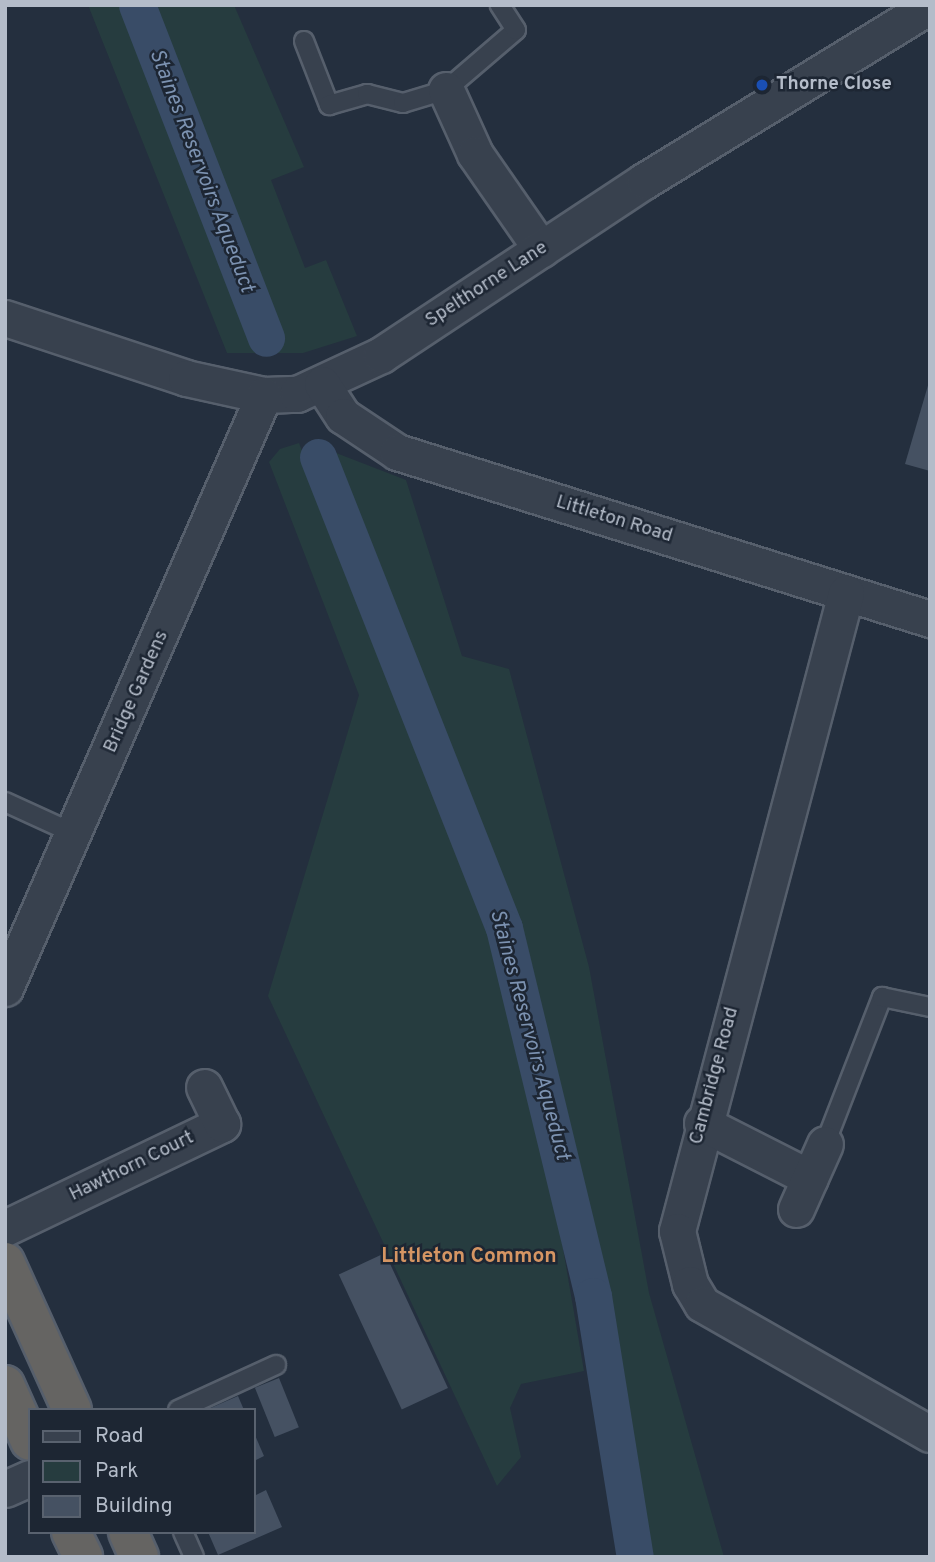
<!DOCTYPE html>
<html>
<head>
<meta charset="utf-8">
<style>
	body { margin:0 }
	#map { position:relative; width:935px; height:1562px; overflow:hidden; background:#242f3e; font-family:Overpass,sans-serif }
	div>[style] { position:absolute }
	.green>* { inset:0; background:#263c3f }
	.canal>* { height:37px; margin:-18.5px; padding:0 18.5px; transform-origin:18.5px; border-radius:18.5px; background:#394c67 }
	.building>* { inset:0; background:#455162; transform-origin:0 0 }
	.roads { filter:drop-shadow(2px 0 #565f6c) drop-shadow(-2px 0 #565f6c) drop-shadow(0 2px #565f6c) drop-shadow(0 -2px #565f6c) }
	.service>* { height:18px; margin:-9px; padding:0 9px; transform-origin:9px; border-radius:9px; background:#38414e }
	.minor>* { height:35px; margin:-17.5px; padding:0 17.5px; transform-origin:17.5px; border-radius:17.5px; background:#38414e }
	.trunk>* { height:38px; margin:-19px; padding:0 19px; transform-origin:19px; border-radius:19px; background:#656462 }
	.dots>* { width:19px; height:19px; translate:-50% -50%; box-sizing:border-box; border:4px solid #1d2633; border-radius:50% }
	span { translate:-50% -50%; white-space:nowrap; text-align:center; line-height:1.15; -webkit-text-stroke:5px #1d2633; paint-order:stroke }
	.poi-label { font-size:19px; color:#b4bcc9; font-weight:700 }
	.left { translate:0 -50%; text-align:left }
	.street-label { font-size:19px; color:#b4bcc9 }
	.water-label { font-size:21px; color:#7c92b1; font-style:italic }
	.neighbourhood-label { font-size:21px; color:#d59563; font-weight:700 }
	.frame { position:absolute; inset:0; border:7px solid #b4bcc9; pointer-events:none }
	.legend { position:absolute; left:28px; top:1408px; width:228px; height:126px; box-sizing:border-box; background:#1d2633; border:2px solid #59626f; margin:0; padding:9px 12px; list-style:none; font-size:21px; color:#b4bcc9 }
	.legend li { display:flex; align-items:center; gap:14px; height:35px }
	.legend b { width:35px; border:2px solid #59626f }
</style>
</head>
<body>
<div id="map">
	<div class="green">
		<i style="clip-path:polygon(88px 5px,234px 5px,304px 167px,271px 180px,305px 268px,326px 260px,357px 336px,303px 353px,227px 353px)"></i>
		<i style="clip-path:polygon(299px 443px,492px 946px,537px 1097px,584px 1371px,521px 1384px,510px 1408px,521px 1457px,497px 1486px,268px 996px,359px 695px,269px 462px,280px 449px)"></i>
		<i style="clip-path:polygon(331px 451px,406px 480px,462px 656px,509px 669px,589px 967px,649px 1293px,724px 1557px,648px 1557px,606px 1288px,513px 928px)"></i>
	</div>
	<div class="canal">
		<i style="left:137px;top:5px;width:357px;rotate:68.8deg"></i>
		<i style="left:318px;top:457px;width:506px;rotate:68.45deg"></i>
		<i style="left:504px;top:928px;width:379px;rotate:76.4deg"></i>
		<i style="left:593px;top:1296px;width:264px;rotate:80.9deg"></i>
	</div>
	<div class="building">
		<i style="clip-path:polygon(929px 382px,930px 382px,930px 471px,905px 464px)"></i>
		<i style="left:385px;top:1253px;width:149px;height:51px;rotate:65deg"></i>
		<i style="left:279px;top:1378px;width:53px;height:26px;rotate:68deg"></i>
		<i style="clip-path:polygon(238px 1396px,244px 1410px,206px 1410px)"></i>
		<i style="clip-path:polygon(254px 1433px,264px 1456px,254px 1461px)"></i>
		<i style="clip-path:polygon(266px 1490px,282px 1527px,218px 1555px,208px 1532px,254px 1532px,254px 1496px)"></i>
	</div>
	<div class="roads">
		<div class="service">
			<i style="left:304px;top:41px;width:69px;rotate:68.7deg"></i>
			<i style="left:329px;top:105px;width:40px;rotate:-16deg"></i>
			<i style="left:367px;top:94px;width:37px;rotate:14deg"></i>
			<i style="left:403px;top:103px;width:45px;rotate:-16.8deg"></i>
			<i style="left:446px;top:90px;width:92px;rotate:-40.6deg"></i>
			<i style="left:516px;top:30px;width:30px;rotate:-123deg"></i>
			<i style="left:5px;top:802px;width:77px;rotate:24.6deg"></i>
			<i style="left:825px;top:1144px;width:158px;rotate:-68.8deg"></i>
			<i style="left:882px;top:997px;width:49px;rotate:11.8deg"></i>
			<i style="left:178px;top:1410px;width:108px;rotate:-24.7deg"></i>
			<i style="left:183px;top:1532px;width:27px;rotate:66deg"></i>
		</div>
		<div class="minor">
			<i style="left:446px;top:90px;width:70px;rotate:65.6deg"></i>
			<i style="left:475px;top:154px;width:116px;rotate:55.2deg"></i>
			<i style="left:5px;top:318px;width:191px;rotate:18.3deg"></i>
			<i style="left:186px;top:378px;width:80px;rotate:12.3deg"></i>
			<i style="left:264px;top:395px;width:33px;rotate:-2deg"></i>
			<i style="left:297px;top:394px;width:93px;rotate:-24.9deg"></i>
			<i style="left:381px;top:355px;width:315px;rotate:-33.5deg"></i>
			<i style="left:644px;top:181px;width:335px;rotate:-31.5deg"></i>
			<i style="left:322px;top:384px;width:38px;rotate:57deg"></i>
			<i style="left:343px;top:416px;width:65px;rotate:33.7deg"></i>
			<i style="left:397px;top:452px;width:559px;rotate:17.4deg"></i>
			<i style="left:846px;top:593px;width:660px;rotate:104.84deg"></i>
			<i style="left:677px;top:1231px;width:55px;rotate:76.2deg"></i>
			<i style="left:690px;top:1284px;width:23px;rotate:59deg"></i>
			<i style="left:702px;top:1304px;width:262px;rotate:29.7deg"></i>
			<i style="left:5px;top:988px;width:647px;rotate:-66.41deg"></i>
			<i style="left:702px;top:1123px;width:121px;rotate:27deg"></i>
			<i style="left:796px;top:1209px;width:71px;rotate:-66deg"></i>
			<i style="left:5px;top:1228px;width:241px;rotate:-25.6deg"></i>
			<i style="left:222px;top:1124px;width:41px;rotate:-115.9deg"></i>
			<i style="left:5px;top:1489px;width:27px;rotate:-24deg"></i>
		</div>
		<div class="trunk">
			<i style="left:5px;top:1262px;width:162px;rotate:65.6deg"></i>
			<i style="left:5px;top:1385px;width:61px;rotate:65.9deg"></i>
			<i style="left:71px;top:1532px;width:28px;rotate:64deg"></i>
			<i style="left:128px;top:1532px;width:27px;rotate:66deg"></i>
		</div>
	</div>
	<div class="dots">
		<i style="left:762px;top:85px;background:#1a4fb4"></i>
	</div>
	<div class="poi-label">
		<span class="left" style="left:776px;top:85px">Thorne Close</span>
	</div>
	<div class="street-label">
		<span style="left:487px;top:285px;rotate:-33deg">Spelthorne Lane</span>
		<span style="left:614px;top:520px;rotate:17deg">Littleton Road</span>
		<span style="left:137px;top:692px;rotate:-66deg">Bridge Gardens</span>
		<span style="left:715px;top:1076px;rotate:-75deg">Cambridge Road</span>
		<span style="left:132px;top:1167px;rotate:-26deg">Hawthorn Court</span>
	</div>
	<div class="water-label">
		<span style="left:201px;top:171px;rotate:69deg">Staines Reservoirs Aqueduct</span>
		<span style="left:529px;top:1035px;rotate:75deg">Staines Reservoirs Aqueduct</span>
	</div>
	<div class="neighbourhood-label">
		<span style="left:469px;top:1257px">Littleton Common</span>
	</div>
	<div class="frame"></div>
	<ul class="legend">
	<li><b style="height:9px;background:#38414e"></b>Road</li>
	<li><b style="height:19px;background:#263c3f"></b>Park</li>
	<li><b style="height:19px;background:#455162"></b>Building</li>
	</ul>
</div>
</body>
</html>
